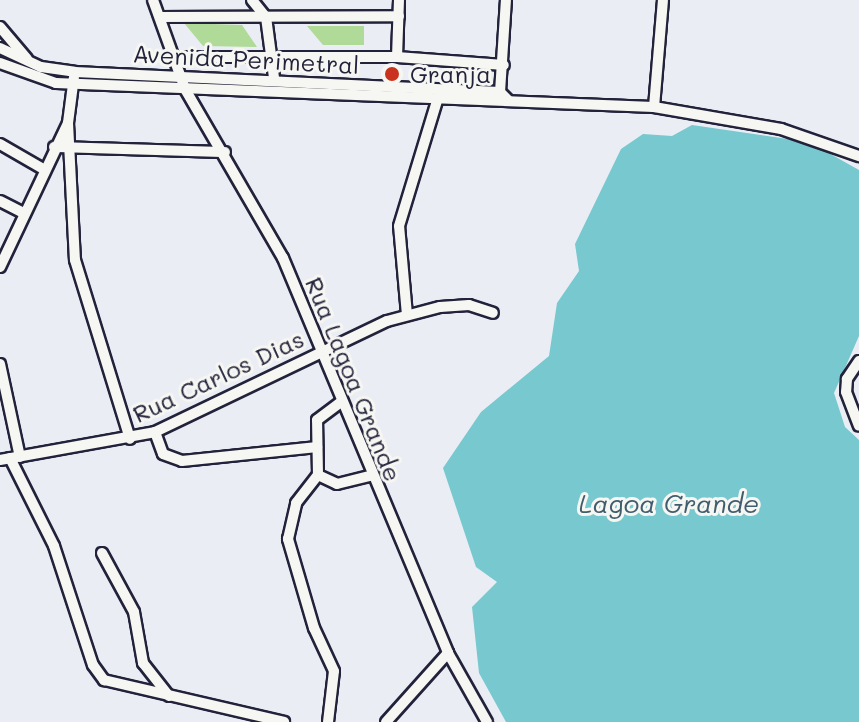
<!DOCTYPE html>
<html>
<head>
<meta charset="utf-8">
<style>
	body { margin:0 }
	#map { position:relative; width:859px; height:722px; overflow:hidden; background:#eaedf4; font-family:Mali,sans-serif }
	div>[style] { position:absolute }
	.green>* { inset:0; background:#b0da98 }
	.water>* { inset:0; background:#77c8cf }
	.roads { filter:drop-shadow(2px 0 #22223b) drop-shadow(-2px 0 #22223b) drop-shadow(0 2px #22223b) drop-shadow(0 -2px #22223b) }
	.minor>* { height:10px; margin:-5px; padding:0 5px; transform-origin:5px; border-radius:5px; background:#f6f6f2 }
	.dots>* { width:22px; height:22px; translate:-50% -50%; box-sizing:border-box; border:4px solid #f6f6f2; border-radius:50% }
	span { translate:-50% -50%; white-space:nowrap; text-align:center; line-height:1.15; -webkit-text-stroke:6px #f6f6f2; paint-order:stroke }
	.street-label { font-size:24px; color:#22223b }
	.poi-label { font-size:24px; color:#22223b }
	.left { translate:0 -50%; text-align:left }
	.water-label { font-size:26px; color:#405c6f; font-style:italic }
</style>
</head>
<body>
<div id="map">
	<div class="green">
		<i style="clip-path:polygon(184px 23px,242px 25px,257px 47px,203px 46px)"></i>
		<i style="clip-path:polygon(307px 26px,364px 26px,364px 45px,323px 45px)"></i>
	</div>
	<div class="water">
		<i style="clip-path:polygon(692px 125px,809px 142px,859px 170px,859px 336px,834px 393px,845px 427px,859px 440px,859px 722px,506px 722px,479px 673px,472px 607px,497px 582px,476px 567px,443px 468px,481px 412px,549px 356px,557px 303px,579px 271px,575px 244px,621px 149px,643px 134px,672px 136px)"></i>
	</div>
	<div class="roads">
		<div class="minor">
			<i style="left:153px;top:0;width:95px;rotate:70.2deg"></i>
			<i style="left:185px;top:89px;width:195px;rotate:59.9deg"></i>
			<i style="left:283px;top:258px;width:428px;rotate:67.3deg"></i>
			<i style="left:448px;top:653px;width:79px;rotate:60.5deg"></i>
			<i style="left:252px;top:0;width:22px;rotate:51deg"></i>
			<i style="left:266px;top:17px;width:62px;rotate:82.5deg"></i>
			<i style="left:162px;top:17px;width:237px;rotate:-0.2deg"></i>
			<i style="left:0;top:27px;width:42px;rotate:49.8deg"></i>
			<i style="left:0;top:48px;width:45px;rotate:24.9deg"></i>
			<i style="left:41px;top:67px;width:34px;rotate:8deg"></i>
			<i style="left:75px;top:72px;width:425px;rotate:2.7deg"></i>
			<i style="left:500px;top:92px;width:11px;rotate:45deg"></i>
			<i style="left:176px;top:57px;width:221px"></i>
			<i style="left:397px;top:57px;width:107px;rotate:4.3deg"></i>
			<i style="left:397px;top:57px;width:57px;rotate:-88deg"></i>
			<i style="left:0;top:63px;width:59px;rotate:19.7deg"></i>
			<i style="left:56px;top:83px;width:598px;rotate:2.3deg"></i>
			<i style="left:654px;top:107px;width:129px;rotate:9.8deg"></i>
			<i style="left:781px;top:129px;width:83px;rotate:19.1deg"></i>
			<i style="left:500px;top:92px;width:92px;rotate:-86.3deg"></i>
			<i style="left:654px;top:107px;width:107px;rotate:-85.2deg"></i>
			<i style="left:68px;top:123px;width:137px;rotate:87.1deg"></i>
			<i style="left:75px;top:260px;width:187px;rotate:72.9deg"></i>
			<i style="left:0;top:144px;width:52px;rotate:30deg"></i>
			<i style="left:54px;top:147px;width:171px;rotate:1.7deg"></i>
			<i style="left:0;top:201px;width:27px;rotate:27deg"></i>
			<i style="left:0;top:267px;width:159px;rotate:-64.7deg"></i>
			<i style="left:68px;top:123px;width:46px;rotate:-82.6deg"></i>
			<i style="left:407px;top:315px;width:89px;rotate:-95.1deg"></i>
			<i style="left:399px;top:226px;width:131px;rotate:-73.1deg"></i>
			<i style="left:859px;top:361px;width:22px;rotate:124deg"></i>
			<i style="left:847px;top:379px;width:13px;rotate:94deg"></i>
			<i style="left:846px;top:392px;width:36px;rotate:69deg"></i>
			<i style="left:0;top:364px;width:95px;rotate:77.9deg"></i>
			<i style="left:155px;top:432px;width:23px;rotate:70deg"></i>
			<i style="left:163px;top:454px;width:20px;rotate:20deg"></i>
			<i style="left:182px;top:461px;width:136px;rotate:-5.9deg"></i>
			<i style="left:10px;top:458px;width:98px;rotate:63.4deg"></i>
			<i style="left:54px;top:546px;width:125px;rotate:71.9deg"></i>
			<i style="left:93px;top:665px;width:19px;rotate:54deg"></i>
			<i style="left:104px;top:680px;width:185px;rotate:13.1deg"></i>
			<i style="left:0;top:460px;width:158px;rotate:-10.2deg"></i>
			<i style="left:155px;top:432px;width:257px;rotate:-25.6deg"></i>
			<i style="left:387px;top:321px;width:55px;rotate:-14.8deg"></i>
			<i style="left:440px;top:307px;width:29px;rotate:-4deg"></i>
			<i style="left:469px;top:305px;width:25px;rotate:18deg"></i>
			<i style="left:318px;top:475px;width:21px;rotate:25deg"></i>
			<i style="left:337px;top:484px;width:36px;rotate:-14deg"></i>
			<i style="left:102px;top:553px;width:67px;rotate:61.5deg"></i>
			<i style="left:134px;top:612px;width:52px;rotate:80deg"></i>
			<i style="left:143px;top:663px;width:42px;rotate:51.8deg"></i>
			<i style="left:328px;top:722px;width:51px;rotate:-83.3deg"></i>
			<i style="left:334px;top:671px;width:47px;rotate:-114.9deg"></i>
			<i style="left:314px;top:628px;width:93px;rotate:-106.3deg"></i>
			<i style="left:288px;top:539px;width:37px;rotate:-77deg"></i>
			<i style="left:296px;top:503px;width:36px;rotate:-52deg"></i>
			<i style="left:318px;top:475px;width:55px;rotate:-91deg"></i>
			<i style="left:317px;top:420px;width:30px;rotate:-37deg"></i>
			<i style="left:386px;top:722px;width:93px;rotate:-48.1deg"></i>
		</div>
	</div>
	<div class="dots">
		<i style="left:392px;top:74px;background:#c8321e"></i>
	</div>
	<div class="street-label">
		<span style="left:246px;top:59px;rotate:3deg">Avenida Perimetral</span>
		<span style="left:218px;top:376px;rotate:-25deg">Rua Carlos Dias</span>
		<span style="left:354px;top:379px;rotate:68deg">Rua Lagoa Grande</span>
	</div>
	<div class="poi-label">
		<span class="left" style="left:410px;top:74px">Granja</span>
	</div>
	<div class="water-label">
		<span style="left:669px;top:504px">Lagoa Grande</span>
	</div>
</div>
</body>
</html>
